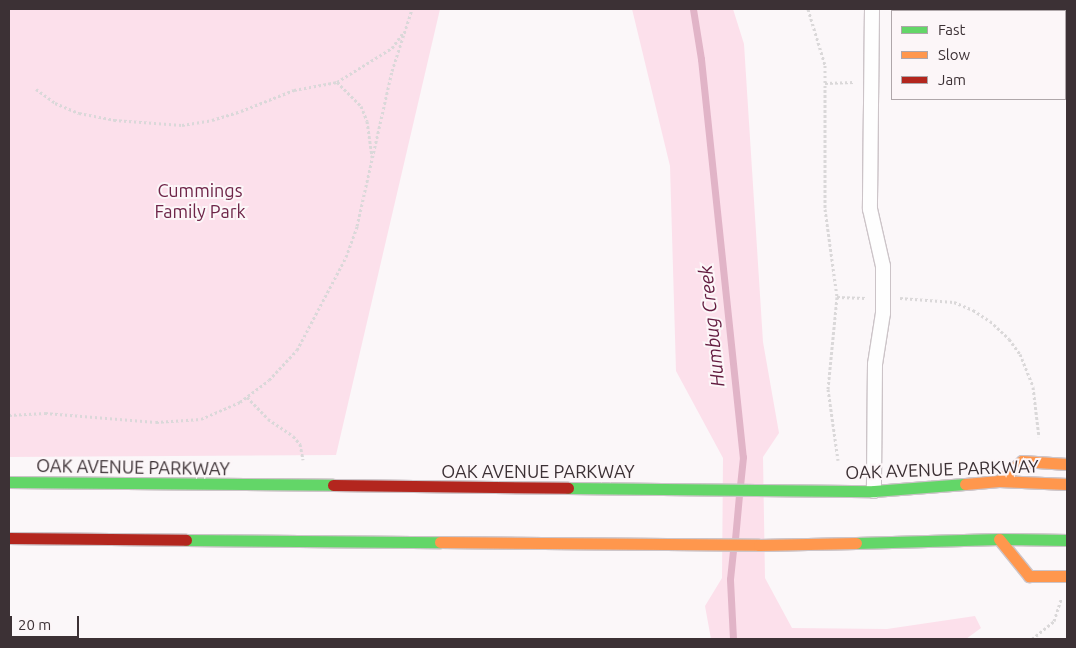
<!DOCTYPE html>
<html>
<head>
<meta charset="utf-8">
<style>
	body { margin:0 }
	#map { position:relative; width:1076px; height:648px; overflow:hidden; background:#fbf7f9; font-family:Ubuntu,sans-serif }
	div>[style] { position:absolute }
	.green>* { inset:0; background:#fce0eb }
	.stream>* { height:7px; margin:-3.5px; padding:0 3.5px; transform-origin:3.5px; border-radius:3.5px; background:#e1b4c7 }
	.path>* { height:3px; margin-top:-1.5px; transform-origin:0; background:repeating-linear-gradient(90deg,#dad8d9 0 2.5px,transparent 0 5px) }
	.roads { filter:drop-shadow(1px 0 #ccc4c8) drop-shadow(-1px 0 #ccc4c8) drop-shadow(0 1px #ccc4c8) drop-shadow(0 -1px #ccc4c8) }
	.lane>* { height:14px; margin:-7px; padding:0 7px; transform-origin:7px; border-radius:7px; background:#fefefe }
	.fast>* { height:11px; margin:-5.5px; padding:0 5.5px; transform-origin:5.5px; border-radius:5.5px; background:#63d668 }
	.slow>* { height:11px; margin:-5.5px; padding:0 5.5px; transform-origin:5.5px; border-radius:5.5px; background:#ff974d }
	.jam>* { height:11px; margin:-5.5px; padding:0 5.5px; transform-origin:5.5px; border-radius:5.5px; background:#b3261e }
	span { translate:-50% -50%; white-space:nowrap; text-align:center; line-height:1.15; -webkit-text-stroke:4px #fcf6f8; paint-order:stroke }
	.park-label { font-size:18px; color:#6e2548 }
	.street-label { font-size:18px; color:#3c3135 }
	.water-label { font-size:19px; color:#631b3f; font-style:italic }
	.frame { position:absolute; inset:0; border:10px solid #3c3135; pointer-events:none }
	.legend { position:absolute; left:891px; top:10px; width:175px; height:90px; box-sizing:border-box; background:#fcf6f8; border:1px solid #afa7aa; margin:0; padding:6px 9px; list-style:none; font-size:15px; color:#3c3135 }
	.legend li { display:flex; align-items:center; gap:10px; height:25px }
	.legend b { width:25px; border:1px solid #afa7aa }
	.scale { position:absolute; left:10px; top:616px; width:69px; height:22px; box-sizing:border-box; border:2px solid #3c3135; border-top:0; padding-left:6px; font-size:15px; line-height:18px; white-space:nowrap; color:#3c3135; -webkit-text-stroke:4px #fcf6f8; paint-order:stroke }
</style>
</head>
<body>
<div id="map">
	<div class="green">
		<i style="clip-path:polygon(9px 9px,440px 9px,336px 455px,9px 457px)"></i>
		<i style="clip-path:polygon(632px 9px,733px 9px,744px 44px,763px 342px,779px 433px,763px 457px,765px 578px,792px 628px,887px 629px,975px 616px,981px 628px,966px 639px,711px 639px,705px 606px,722px 578px,723px 458px,676px 371px,670px 166px)"></i>
	</div>
	<div class="stream">
		<i style="left:693px;top:9px;width:51px;rotate:80.9deg"></i>
		<i style="left:701px;top:59px;width:400px;rotate:84deg"></i>
		<i style="left:743px;top:457px;width:27px;rotate:96deg"></i>
		<i style="left:735px;top:539px;width:44px;rotate:-84.8deg"></i>
		<i style="left:733px;top:639px;width:60px;rotate:-92.9deg"></i>
		<i style="left:730px;top:579px;width:29px;rotate:-84deg"></i>
	</div>
	<div class="path">
		<i style="left:808px;top:9px;width:59px;rotate:73.1deg"></i>
		<i style="left:825px;top:65px;width:144px;rotate:90deg"></i>
		<i style="left:825px;top:209px;width:89px;rotate:82.2deg"></i>
		<i style="left:837px;top:297px;width:92px;rotate:95.6deg"></i>
		<i style="left:828px;top:389px;width:72px;rotate:82deg"></i>
		<i style="left:957px;top:9px;width:2px;rotate:63deg"></i>
		<i style="left:1046px;top:9px;width:4px;rotate:27deg"></i>
		<i style="left:1031px;top:11px;width:4px;rotate:-27deg"></i>
		<i style="left:337px;top:82px;width:34px;rotate:45deg"></i>
		<i style="left:361px;top:106px;width:16px;rotate:68deg"></i>
		<i style="left:367px;top:121px;width:37px;rotate:82deg"></i>
		<i style="left:825px;top:83px;width:29px;rotate:-2deg"></i>
		<i style="left:1065px;top:84px;width:2px"></i>
		<i style="left:36px;top:89px;width:24px;rotate:36deg"></i>
		<i style="left:55px;top:103px;width:26px;rotate:23deg"></i>
		<i style="left:79px;top:113px;width:36px;rotate:11deg"></i>
		<i style="left:114px;top:120px;width:68px;rotate:4.2deg"></i>
		<i style="left:182px;top:125px;width:30px;rotate:-9deg"></i>
		<i style="left:212px;top:120px;width:30px;rotate:-17deg"></i>
		<i style="left:241px;top:111px;width:57px;rotate:-21.6deg"></i>
		<i style="left:294px;top:90px;width:44px;rotate:-10.5deg"></i>
		<i style="left:337px;top:82px;width:65px;rotate:-31.7deg"></i>
		<i style="left:392px;top:48px;width:19px;rotate:-54deg"></i>
		<i style="left:837px;top:297px;width:29px;rotate:2deg"></i>
		<i style="left:900px;top:298px;width:54px;rotate:4.2deg"></i>
		<i style="left:954px;top:302px;width:21px;rotate:23deg"></i>
		<i style="left:973px;top:310px;width:20px;rotate:33deg"></i>
		<i style="left:990px;top:321px;width:26px;rotate:43deg"></i>
		<i style="left:1009px;top:339px;width:19px;rotate:54deg"></i>
		<i style="left:1020px;top:354px;width:35px;rotate:68deg"></i>
		<i style="left:1033px;top:387px;width:50px;rotate:83.2deg"></i>
		<i style="left:247px;top:397px;width:30px;rotate:46deg"></i>
		<i style="left:268px;top:419px;width:30px;rotate:34deg"></i>
		<i style="left:293px;top:436px;width:11px;rotate:49deg"></i>
		<i style="left:300px;top:444px;width:16px;rotate:79deg"></i>
		<i style="left:9px;top:415px;width:36px;rotate:-3deg"></i>
		<i style="left:45px;top:413px;width:111px;rotate:4.6deg"></i>
		<i style="left:156px;top:422px;width:45px;rotate:-3.8deg"></i>
		<i style="left:201px;top:419px;width:43px;rotate:-23.6deg"></i>
		<i style="left:240px;top:402px;width:36px;rotate:-37deg"></i>
		<i style="left:269px;top:380px;width:41px;rotate:-47deg"></i>
		<i style="left:297px;top:350px;width:105px;rotate:-62.2deg"></i>
		<i style="left:346px;top:257px;width:33px;rotate:-70deg"></i>
		<i style="left:357px;top:226px;width:159px;rotate:-77.3deg"></i>
		<i style="left:392px;top:71px;width:65px;rotate:-72.1deg"></i>
		<i style="left:1032px;top:639px;width:28px;rotate:-39deg"></i>
		<i style="left:1054px;top:621px;width:23px;rotate:-72deg"></i>
	</div>
	<div class="roads">
		<div class="lane">
			<i style="left:872px;top:9px;width:200px;rotate:90.6deg"></i>
			<i style="left:870px;top:209px;width:58px;rotate:77.2deg"></i>
			<i style="left:883px;top:266px;width:47px;rotate:90deg"></i>
			<i style="left:883px;top:313px;width:52px;rotate:98.9deg"></i>
			<i style="left:875px;top:364px;width:127px;rotate:90.5deg"></i>
		</div>
		<div class="fast">
			<i style="left:9px;top:482px;width:324px;rotate:0.5deg"></i>
			<i style="left:568px;top:488px;width:306px;rotate:0.6deg"></i>
			<i style="left:874px;top:491px;width:91px;rotate:-4.4deg"></i>
			<i style="left:186px;top:540px;width:254px;rotate:0.5deg"></i>
			<i style="left:856px;top:543px;width:143px;rotate:-1.6deg"></i>
			<i style="left:999px;top:539px;width:68px;rotate:0.8deg"></i>
		</div>
		<div class="slow">
			<i style="left:999px;top:481px;width:30px;rotate:-41deg"></i>
			<i style="left:1022px;top:461px;width:45px;rotate:3.8deg"></i>
			<i style="left:965px;top:484px;width:34px;rotate:-5deg"></i>
			<i style="left:999px;top:481px;width:68px;rotate:2.5deg"></i>
			<i style="left:999px;top:539px;width:48px;rotate:51deg"></i>
			<i style="left:1029px;top:576px;width:38px"></i>
			<i style="left:440px;top:542px;width:319px;rotate:0.5deg"></i>
			<i style="left:759px;top:545px;width:97px;rotate:-1.2deg"></i>
		</div>
		<div class="jam">
			<i style="left:333px;top:485px;width:235px;rotate:0.7deg"></i>
			<i style="left:9px;top:538px;width:177px;rotate:0.6deg"></i>
		</div>
	</div>
	<div class="park-label">
		<span style="left:200px;top:201px">Cummings<br>Family Park</span>
	</div>
	<div class="street-label">
		<span style="left:133px;top:467px;rotate:1deg">OAK AVENUE PARKWAY</span>
		<span style="left:942px;top:469px;rotate:-2deg">OAK AVENUE PARKWAY</span>
		<span style="left:538px;top:471px">OAK AVENUE PARKWAY</span>
	</div>
	<div class="water-label">
		<span style="left:712px;top:326px;rotate:-96deg">Humbug Creek</span>
	</div>
	<div class="frame"></div>
	<ul class="legend">
	<li><b style="height:6px;background:#63d668"></b>Fast</li>
	<li><b style="height:6px;background:#ff974d"></b>Slow</li>
	<li><b style="height:6px;background:#b3261e"></b>Jam</li>
	</ul>
	<div class="scale">20 m</div>
</div>
</body>
</html>
